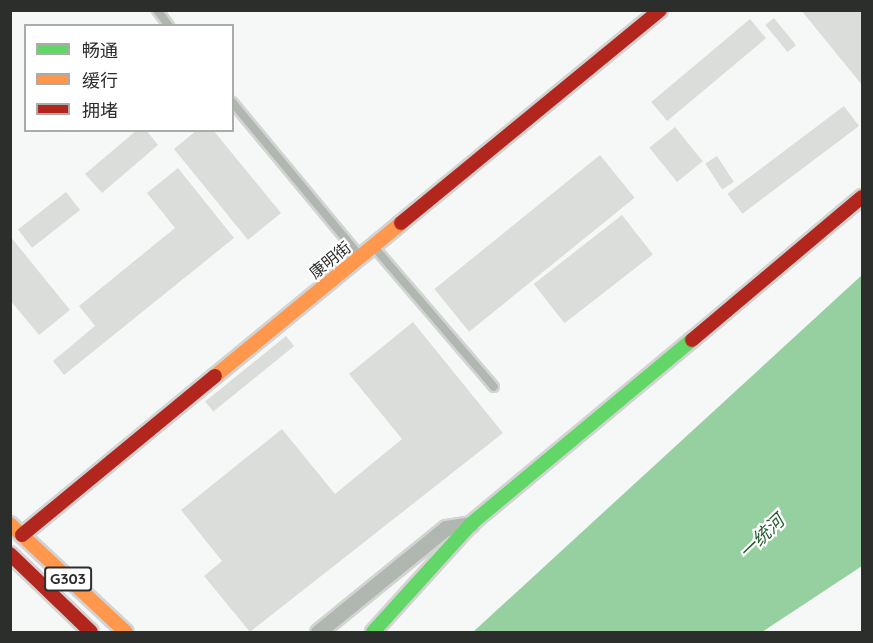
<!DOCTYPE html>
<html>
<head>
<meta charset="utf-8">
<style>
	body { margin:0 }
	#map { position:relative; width:873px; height:643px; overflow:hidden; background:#f5f8f6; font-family:Quicksand,"Noto Sans SC",sans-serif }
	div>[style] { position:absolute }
	.water>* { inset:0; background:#97d0a0 }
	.building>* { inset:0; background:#dbdddb; transform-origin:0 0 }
	.roads { filter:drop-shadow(2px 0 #d2d3d2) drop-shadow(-2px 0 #d2d3d2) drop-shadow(0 2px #d2d3d2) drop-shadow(0 -2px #d2d3d2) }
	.lane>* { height:8px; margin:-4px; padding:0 4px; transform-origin:4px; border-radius:4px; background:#afb7b0 }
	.street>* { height:15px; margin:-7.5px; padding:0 7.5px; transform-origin:7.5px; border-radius:7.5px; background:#afb7b0 }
	.fast>* { height:14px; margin:-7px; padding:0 7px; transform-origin:7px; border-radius:7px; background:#63d668 }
	.slow>* { height:14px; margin:-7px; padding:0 7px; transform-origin:7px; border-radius:7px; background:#ff974d }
	.jam>* { height:14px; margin:-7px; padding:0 7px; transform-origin:7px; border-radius:7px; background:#b3261e }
	span { translate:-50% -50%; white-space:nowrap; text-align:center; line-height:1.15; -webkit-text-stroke:4.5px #fff; paint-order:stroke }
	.shield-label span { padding:2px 4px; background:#fff; border:2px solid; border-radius:4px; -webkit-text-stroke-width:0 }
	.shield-label { font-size:15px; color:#2c2e2c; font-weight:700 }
	.street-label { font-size:16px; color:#2c2e2c }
	.water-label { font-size:18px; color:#225a2e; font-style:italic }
	.frame { position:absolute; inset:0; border:12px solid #2c2e2c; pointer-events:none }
	.legend { position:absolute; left:24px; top:24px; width:210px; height:108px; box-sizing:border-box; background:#fff; border:2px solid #ababab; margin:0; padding:8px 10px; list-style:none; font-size:18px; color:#2c2e2c }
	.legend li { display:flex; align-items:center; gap:12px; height:30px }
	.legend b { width:30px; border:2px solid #ababab }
</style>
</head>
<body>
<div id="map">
	<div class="water">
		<i style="clip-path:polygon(862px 275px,862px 566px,762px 632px,473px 632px)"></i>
	</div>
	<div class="building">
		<i style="clip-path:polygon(801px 10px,862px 10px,862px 85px)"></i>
		<i style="left:774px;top:18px;width:35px;height:11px;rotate:51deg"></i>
		<i style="left:750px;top:19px;width:25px;height:129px;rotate:50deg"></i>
		<i style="left:844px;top:106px;width:25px;height:146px;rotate:53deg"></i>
		<i style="left:675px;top:127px;width:44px;height:33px;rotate:51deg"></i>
		<i style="clip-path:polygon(137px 130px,146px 130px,158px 145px,102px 193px,85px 174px)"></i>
		<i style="clip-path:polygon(197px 130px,213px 130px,281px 213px,248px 240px,174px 149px)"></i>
		<i style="left:600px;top:155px;width:55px;height:213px;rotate:51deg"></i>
		<i style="left:717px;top:156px;width:31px;height:14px;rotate:57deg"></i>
		<i style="clip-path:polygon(178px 168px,234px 238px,64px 375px,53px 361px,95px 326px,79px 306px,175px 228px,147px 193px)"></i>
		<i style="left:66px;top:192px;width:23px;height:61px;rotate:52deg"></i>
		<i style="left:622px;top:215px;width:50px;height:112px;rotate:52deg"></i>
		<i style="clip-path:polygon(10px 236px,70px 310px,39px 335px,10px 300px)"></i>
		<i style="clip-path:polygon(413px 322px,503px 433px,250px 632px,204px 576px,222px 561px,181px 510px,282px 429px,335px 494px,402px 439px,349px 374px)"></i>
		<i style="left:286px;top:336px;width:13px;height:104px;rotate:51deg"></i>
	</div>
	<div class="roads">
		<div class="lane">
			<i style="left:157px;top:10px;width:20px;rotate:53deg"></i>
			<i style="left:232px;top:102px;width:200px;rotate:50.3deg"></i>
			<i style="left:374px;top:247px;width:184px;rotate:49.4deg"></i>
		</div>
		<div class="street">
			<i style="left:318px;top:632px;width:165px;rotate:-39.1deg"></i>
			<i style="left:446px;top:528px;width:25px;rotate:-9deg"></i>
		</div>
		<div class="fast">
			<i style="left:373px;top:632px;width:146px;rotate:-47.8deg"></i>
			<i style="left:471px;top:524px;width:288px;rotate:-39.8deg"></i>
		</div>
		<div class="slow">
			<i style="left:215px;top:376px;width:241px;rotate:-39.4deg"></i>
			<i style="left:10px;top:524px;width:158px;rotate:43deg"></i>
		</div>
		<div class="jam">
			<i style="left:401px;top:223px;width:335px;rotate:-39.4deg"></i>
			<i style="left:692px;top:340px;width:222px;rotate:-40.1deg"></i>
			<i style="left:22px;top:535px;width:250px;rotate:-39.5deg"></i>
			<i style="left:10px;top:554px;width:112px;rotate:43.9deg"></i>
		</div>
	</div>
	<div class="shield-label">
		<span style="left:68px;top:579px">G303</span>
	</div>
	<div class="street-label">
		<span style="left:330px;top:260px;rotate:-39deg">康明街</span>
	</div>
	<div class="water-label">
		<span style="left:762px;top:537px;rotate:-44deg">一统河</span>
	</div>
	<div class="frame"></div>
	<ul class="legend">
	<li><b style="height:8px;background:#63d668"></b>畅通</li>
	<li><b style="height:8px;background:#ff974d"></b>缓行</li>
	<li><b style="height:8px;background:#b3261e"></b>拥堵</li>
	</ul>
</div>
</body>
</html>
